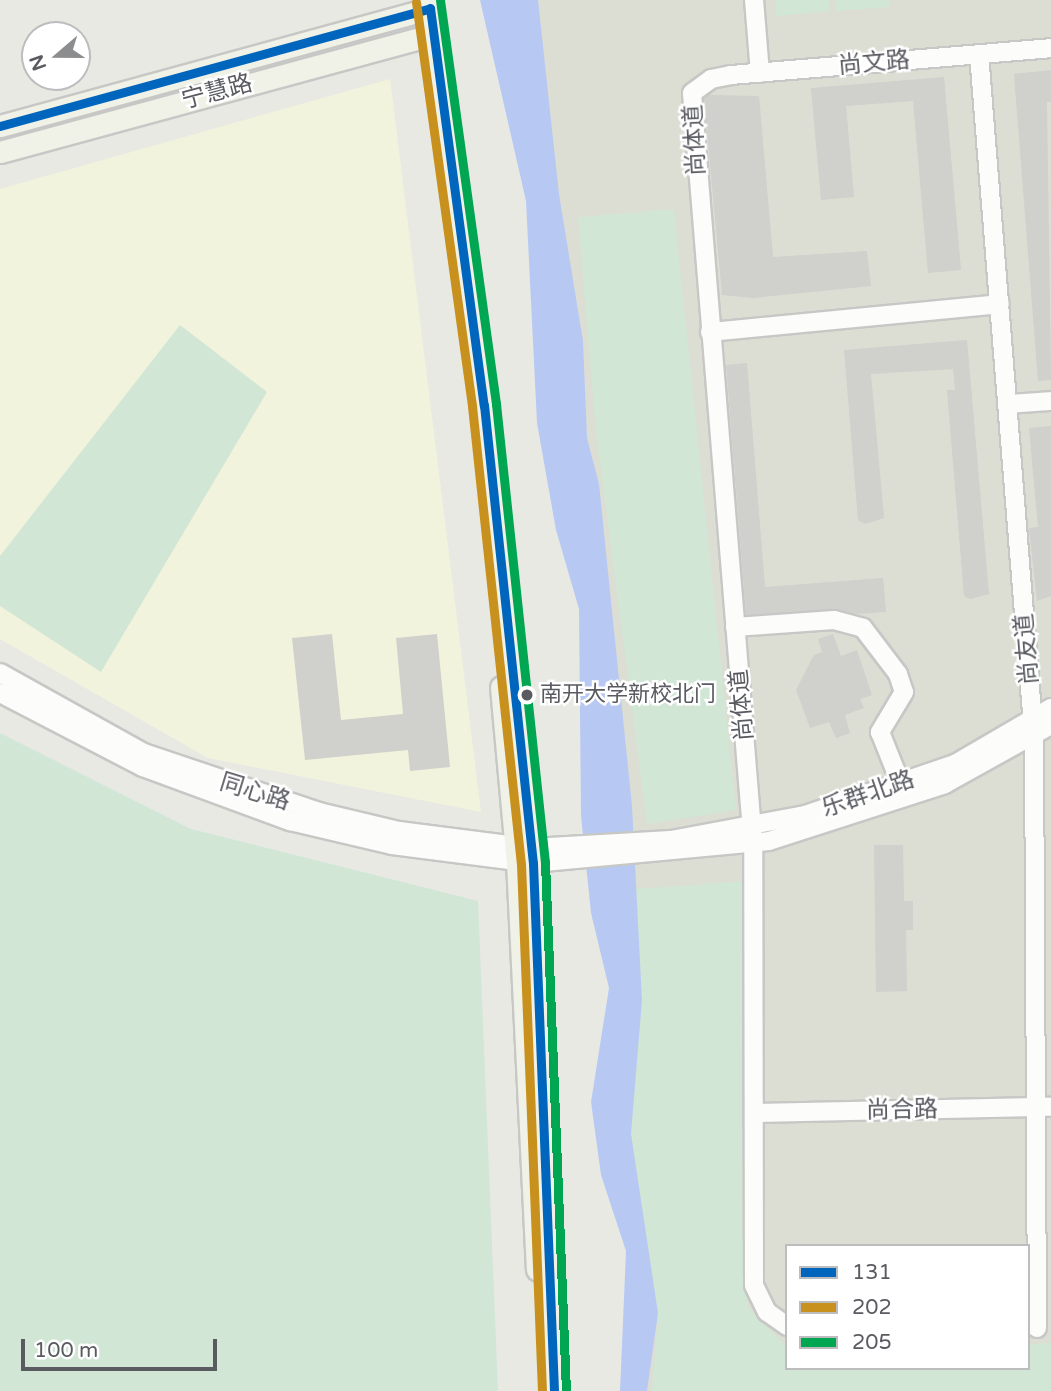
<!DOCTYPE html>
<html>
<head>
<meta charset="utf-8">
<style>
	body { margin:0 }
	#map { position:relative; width:1051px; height:1391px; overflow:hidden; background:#e9e9e4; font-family:"Varela Round","Noto Sans SC",sans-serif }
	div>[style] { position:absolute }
	.commercial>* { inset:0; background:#f2f3dc }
	.education>* { inset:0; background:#dcddd3 }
	.green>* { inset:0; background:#d1e6d5 }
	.water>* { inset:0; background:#b7c9f3 }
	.building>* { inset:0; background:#d0d0cc }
	.roads { filter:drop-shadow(2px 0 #c7c7c6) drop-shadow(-2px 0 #c7c7c6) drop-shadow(0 2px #c7c7c6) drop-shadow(0 -2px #c7c7c6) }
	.minor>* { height:18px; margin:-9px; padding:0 9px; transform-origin:9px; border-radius:9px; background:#fcfcfb }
	.major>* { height:21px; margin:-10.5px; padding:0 10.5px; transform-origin:10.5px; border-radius:10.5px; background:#f0f1e7 }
	.bus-1>* { height:9px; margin:-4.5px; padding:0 4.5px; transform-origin:4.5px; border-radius:4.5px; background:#0065bd }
	.bus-2>* { height:9px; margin:-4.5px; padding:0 4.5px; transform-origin:4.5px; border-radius:4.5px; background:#c8901d }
	.bus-3>* { height:9px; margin:-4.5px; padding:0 4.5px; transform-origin:4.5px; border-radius:4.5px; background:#00a651 }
	.dots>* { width:19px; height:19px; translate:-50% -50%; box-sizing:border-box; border:4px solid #fff; border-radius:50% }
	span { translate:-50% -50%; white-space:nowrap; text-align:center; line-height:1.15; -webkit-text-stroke:5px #fff; paint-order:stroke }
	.bus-label { font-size:22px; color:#5a5b61 }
	.left { translate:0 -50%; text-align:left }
	.street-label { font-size:24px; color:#5a5b61 }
	.legend { position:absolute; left:785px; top:1244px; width:245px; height:126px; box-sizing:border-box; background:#fff; border:2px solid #bdbdc0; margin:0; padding:9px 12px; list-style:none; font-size:21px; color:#5a5b61 }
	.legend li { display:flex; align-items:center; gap:14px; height:35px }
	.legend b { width:35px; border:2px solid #bdbdc0 }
	.north { position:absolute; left:21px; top:21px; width:70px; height:70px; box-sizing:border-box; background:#fff; border:2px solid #bdbdc0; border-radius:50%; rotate:250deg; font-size:19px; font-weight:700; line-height:28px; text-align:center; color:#5a5b61 }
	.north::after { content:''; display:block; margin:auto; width:24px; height:32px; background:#8c8d8f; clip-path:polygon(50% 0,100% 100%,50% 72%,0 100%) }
	.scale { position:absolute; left:21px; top:1339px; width:196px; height:32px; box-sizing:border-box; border:4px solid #5a5b61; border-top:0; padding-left:9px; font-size:21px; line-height:24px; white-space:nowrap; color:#5a5b61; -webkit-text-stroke:5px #fff; paint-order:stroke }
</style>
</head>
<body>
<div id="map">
	<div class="commercial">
		<i style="clip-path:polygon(390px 79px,481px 812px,208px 758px,0 639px,0 189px)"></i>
	</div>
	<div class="education">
		<i style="clip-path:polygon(evenodd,523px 0,1051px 0,1051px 1391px,636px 1391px,615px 984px,523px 0,787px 1246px,1028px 1246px,1028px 1368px,787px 1368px,787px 1246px)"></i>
	</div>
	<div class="green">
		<i style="clip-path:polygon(775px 0,829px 0,830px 11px,776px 16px)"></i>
		<i style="clip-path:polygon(835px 0,889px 0,889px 7px,836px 11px)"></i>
		<i style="clip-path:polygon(674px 209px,736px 810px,647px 824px,596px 432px,578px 217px)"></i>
		<i style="clip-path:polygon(180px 325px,267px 392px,101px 672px,0 606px,0 556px)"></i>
		<i style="clip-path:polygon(0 733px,191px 829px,478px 901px,498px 1391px,0 1391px)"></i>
		<i style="clip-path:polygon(744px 881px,748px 1307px,787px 1347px,787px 1368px,1028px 1368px,1028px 1344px,1051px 1343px,1051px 1391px,652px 1391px,658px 1313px,631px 1134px,636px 889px)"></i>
	</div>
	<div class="water">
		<i style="clip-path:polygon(480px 0,538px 0,559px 194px,583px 341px,587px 438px,599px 484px,632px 806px,642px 1000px,631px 1134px,658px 1313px,647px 1391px,620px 1391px,626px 1251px,601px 1175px,591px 1102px,609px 988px,591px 913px,581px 816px,579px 609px,556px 530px,537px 423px,526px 201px)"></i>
	</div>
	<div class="building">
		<i style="clip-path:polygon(1051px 70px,1051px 102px,1047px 102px,1051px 380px,1038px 381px,1014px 74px)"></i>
		<i style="clip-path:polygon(944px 77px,961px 270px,928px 273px,913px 101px,846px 106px,854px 197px,821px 200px,811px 88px)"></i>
		<i style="clip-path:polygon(709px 95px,759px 96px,773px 257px,867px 251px,871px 286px,753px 298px,722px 295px,704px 98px)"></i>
		<i style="clip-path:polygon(967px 340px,989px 594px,970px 599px,964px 596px,947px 390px,955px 390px,953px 369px,871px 374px,884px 518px,865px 524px,858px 520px,844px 350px)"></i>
		<i style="clip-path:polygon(747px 363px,765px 587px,883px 578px,886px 612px,857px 614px,833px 609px,746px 615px,726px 365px)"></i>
		<i style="clip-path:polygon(1051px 426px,1051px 596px,1037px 601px,1029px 528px,1038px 527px,1029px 428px)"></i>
		<i style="clip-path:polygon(332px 634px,341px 720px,403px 714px,396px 638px,437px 634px,450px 767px,410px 771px,408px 750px,305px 760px,292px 638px)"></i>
		<i style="clip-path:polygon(833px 634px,841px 656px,857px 650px,872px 695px,860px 699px,864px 708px,845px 715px,850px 733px,836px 738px,829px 722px,810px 728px,796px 690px,814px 655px,822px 652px,818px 639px)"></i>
		<i style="clip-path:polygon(874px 845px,903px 845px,904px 901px,913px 901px,913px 930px,906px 930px,907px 991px,876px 992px)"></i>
	</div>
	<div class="roads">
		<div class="minor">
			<i style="left:754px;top:0;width:73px;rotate:85.3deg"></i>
			<i style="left:979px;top:54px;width:685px;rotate:85.4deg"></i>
			<i style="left:1034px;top:737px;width:591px;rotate:89.71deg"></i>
			<i style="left:710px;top:332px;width:291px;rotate:-5.5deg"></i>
			<i style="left:1008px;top:404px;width:43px;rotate:-4deg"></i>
			<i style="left:735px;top:627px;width:99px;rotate:-4deg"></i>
			<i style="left:834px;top:620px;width:30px;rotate:15deg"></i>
			<i style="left:863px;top:628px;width:58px;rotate:52.7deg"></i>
			<i style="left:898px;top:674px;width:19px;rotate:72deg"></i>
			<i style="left:904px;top:692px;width:47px;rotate:121deg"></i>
			<i style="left:880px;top:732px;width:65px;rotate:68.2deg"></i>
			<i style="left:0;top:673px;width:165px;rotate:29.1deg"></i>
			<i style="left:144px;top:753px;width:185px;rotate:18.6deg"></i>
			<i style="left:319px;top:812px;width:82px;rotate:13.4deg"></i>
			<i style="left:399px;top:831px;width:134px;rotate:7.3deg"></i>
			<i style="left:532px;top:848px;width:139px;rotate:-3.3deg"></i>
			<i style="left:0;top:693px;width:161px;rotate:27.4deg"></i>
			<i style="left:143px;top:767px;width:157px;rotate:20.2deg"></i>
			<i style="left:290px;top:821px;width:105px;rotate:13.2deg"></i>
			<i style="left:392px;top:845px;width:142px;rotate:7.3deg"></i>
			<i style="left:533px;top:863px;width:237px;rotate:-5.3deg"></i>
			<i style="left:769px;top:841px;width:185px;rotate:-17.9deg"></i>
			<i style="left:945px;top:784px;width:121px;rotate:-29.1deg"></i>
			<i style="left:673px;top:850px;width:10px;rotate:-101deg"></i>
			<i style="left:671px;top:840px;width:136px;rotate:-10.6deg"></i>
			<i style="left:805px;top:815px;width:158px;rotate:-18.8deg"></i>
			<i style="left:955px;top:764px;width:111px;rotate:-30.3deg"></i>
			<i style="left:754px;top:1113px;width:297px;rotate:-1.2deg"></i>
			<i style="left:787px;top:1326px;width:24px;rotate:-145deg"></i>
			<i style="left:767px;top:1312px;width:30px;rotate:-116deg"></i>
			<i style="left:754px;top:1285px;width:442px;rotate:-90.1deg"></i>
			<i style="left:753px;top:843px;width:752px;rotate:-94.65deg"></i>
			<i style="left:692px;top:93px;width:24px;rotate:-36deg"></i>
			<i style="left:711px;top:79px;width:20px;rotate:-11deg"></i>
			<i style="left:731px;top:75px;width:321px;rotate:-4.8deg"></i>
		</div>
		<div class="major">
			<i style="left:428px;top:0;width:409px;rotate:82.1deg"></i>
			<i style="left:484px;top:405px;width:461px;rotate:83.9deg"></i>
			<i style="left:533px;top:863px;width:528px;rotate:87.72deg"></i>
			<i style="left:0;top:126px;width:446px;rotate:-15.3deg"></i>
			<i style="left:0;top:152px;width:450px;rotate:-15.2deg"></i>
			<i style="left:501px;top:687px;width:176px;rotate:84.8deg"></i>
			<i style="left:517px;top:862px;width:408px;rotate:87.2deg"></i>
		</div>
	</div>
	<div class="bus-1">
		<i style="left:0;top:126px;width:446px;rotate:-15.3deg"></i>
		<i style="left:430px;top:8px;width:401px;rotate:82.3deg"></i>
		<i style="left:484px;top:405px;width:461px;rotate:83.9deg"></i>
		<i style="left:533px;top:863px;width:528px;rotate:87.72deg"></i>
	</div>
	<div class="bus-2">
		<i style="left:416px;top:2px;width:408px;rotate:82.1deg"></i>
		<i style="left:472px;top:406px;width:461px;rotate:83.9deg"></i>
		<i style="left:521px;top:864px;width:527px;rotate:87.72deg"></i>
	</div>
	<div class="bus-3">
		<i style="left:440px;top:0;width:408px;rotate:82.1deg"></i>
		<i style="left:496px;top:404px;width:461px;rotate:83.9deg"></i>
		<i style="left:545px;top:862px;width:529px;rotate:87.73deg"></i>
	</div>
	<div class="dots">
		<i style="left:527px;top:695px;background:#5a5b61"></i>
	</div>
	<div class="bus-label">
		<span class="left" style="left:540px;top:695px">南开大学新校北门</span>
	</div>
	<div class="street-label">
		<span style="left:874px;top:63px;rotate:-5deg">尚文路</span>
		<span style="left:217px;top:92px;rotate:-15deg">宁慧路</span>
		<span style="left:695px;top:140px;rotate:-93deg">尚体道</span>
		<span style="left:1027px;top:649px;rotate:-95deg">尚友道</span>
		<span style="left:742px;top:705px;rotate:-95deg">尚体道</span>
		<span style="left:255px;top:792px;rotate:17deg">同心路</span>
		<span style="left:868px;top:794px;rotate:-19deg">乐群北路</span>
		<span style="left:902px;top:1110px;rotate:-1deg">尚合路</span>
	</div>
	<ul class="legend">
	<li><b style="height:9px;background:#0065bd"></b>131</li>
	<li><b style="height:9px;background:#c8901d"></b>202</li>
	<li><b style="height:9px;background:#00a651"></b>205</li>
	</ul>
	<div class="north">N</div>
	<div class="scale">100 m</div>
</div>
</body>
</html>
